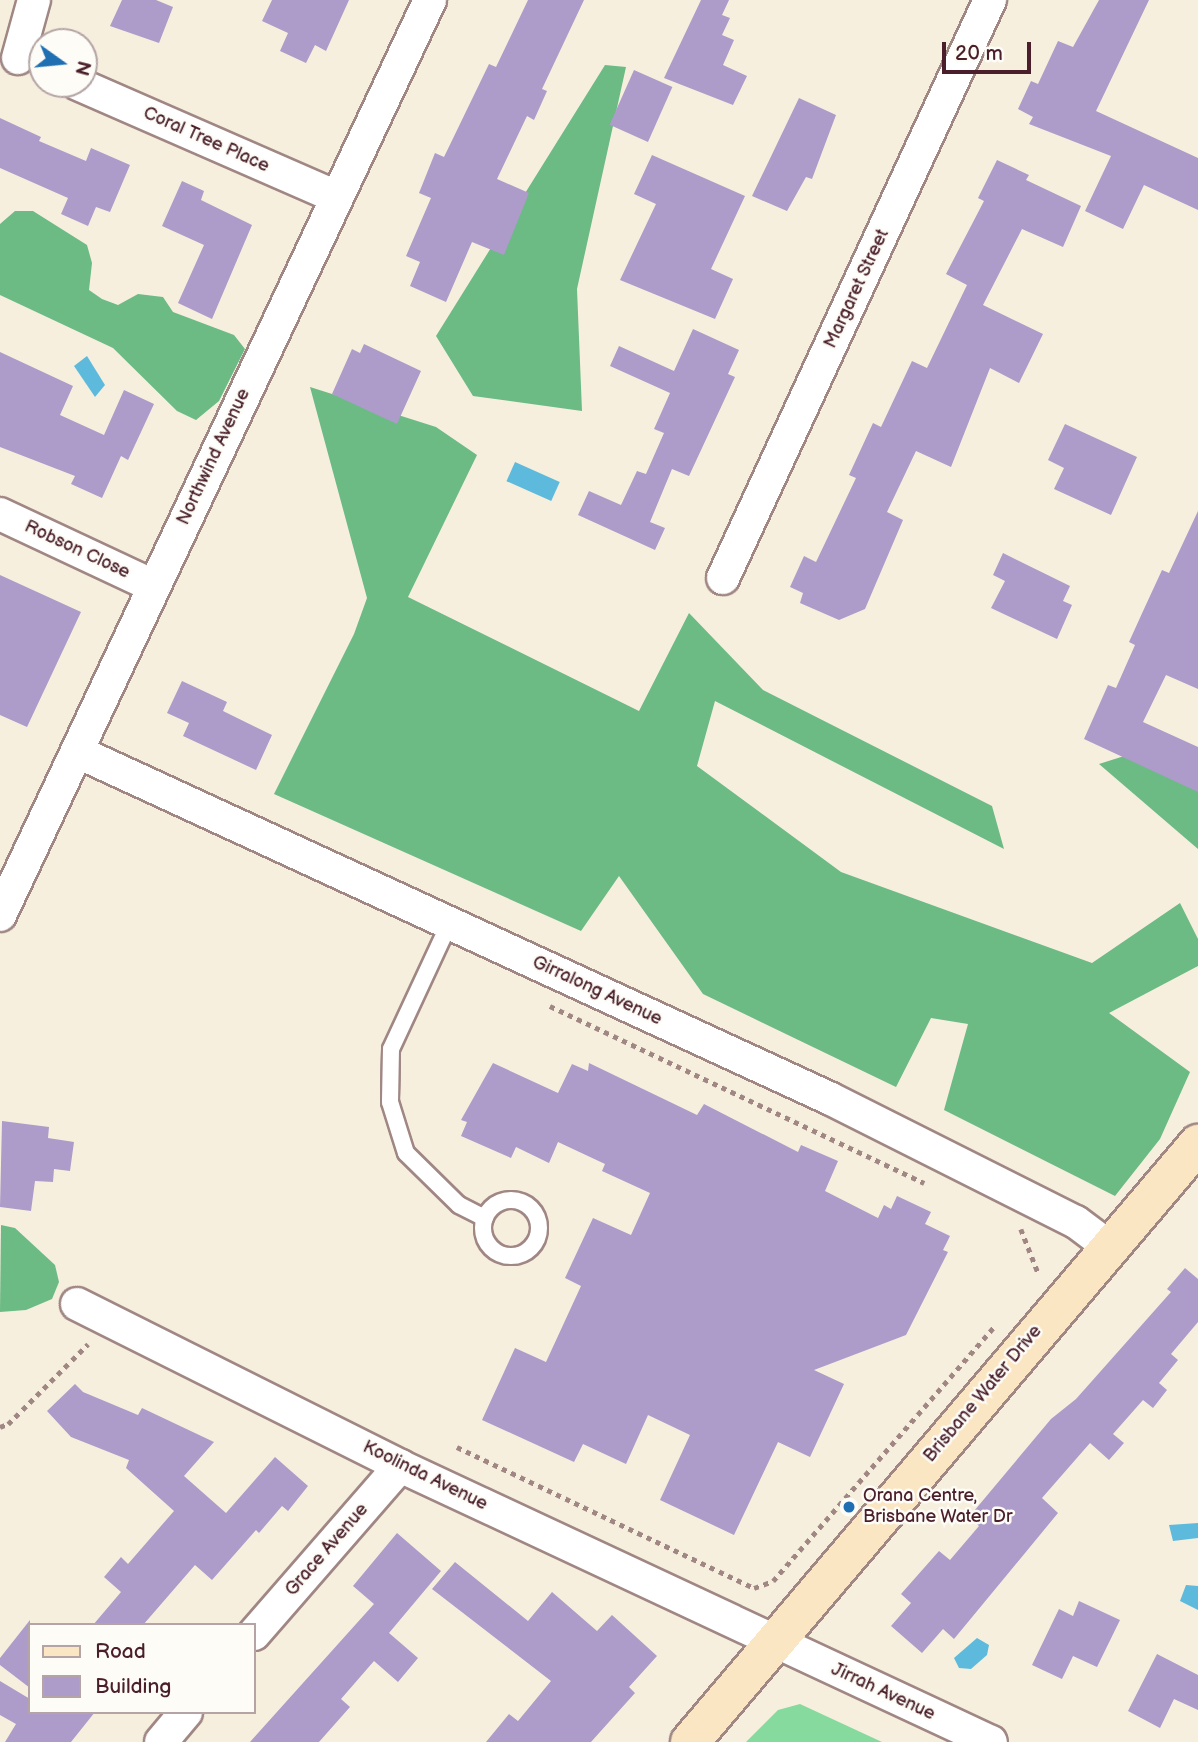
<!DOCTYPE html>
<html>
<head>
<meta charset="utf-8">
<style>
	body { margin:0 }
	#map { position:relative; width:1198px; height:1742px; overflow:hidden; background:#f6efde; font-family:"Balsamiq Sans",sans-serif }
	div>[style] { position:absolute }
	.green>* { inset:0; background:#86da9d }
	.forest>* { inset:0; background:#6cba84 }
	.water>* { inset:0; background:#5ebadc; transform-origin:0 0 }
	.building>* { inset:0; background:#ad9bca; transform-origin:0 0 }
	.path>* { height:4.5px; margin-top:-2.25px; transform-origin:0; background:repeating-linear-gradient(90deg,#a08784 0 5px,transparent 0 10px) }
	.roads { filter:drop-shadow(2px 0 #a08784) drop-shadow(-2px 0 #a08784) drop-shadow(0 2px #a08784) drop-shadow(0 -2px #a08784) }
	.service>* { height:16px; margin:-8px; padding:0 8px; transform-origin:8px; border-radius:8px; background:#fff }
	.service>.ring { margin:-8px; padding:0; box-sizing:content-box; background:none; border:16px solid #fff; border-radius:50% }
	.minor>* { height:32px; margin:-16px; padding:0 16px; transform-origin:16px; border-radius:16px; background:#fff }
	.secondary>* { height:38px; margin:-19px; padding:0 19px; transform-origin:19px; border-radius:19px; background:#fbe6c4 }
	.dots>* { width:19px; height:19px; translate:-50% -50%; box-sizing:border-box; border:4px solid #fdfcf7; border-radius:50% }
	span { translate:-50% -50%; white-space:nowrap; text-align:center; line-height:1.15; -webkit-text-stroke:5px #fdfcf7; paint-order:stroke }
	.street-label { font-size:18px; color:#4a1f2b }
	.poi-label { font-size:18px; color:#4a1f2b }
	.left { translate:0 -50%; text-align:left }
	.legend { position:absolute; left:28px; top:1623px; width:228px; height:91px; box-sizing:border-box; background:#fdfcf7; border:2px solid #b5a4a5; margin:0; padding:9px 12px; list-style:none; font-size:21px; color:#4a1f2b }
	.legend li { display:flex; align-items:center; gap:14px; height:35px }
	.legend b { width:35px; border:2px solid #b5a4a5 }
	.north { position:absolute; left:28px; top:28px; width:70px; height:70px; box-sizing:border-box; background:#fdfcf7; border:2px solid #b5a4a5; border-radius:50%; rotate:105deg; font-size:19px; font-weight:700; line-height:28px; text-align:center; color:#4a1f2b }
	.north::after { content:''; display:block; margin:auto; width:24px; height:32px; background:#1f6fb2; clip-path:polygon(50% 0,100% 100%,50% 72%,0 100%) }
	.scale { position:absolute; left:942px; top:42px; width:89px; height:32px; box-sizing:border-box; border:4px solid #4a1f2b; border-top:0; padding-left:9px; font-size:21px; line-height:24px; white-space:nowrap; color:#4a1f2b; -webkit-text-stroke:5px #fdfcf7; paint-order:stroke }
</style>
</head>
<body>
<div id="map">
	<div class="green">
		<i style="clip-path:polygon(800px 1704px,882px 1742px,746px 1742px,778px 1710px)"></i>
	</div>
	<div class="forest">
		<i style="clip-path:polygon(605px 65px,626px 67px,577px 289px,582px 411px,473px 396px,436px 336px)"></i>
		<i style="clip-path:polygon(15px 211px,33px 211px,87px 245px,92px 263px,89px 290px,102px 299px,118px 305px,138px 294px,163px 297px,173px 312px,234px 335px,245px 349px,219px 401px,196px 420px,177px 411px,113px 348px,0 295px,0 224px)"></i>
		<i style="clip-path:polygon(310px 387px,436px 427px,477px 455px,408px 597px,639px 711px,689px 613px,763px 690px,992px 806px,1004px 849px,715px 701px,697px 766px,841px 872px,1092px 963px,1180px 903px,1198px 939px,1198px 966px,1109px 1013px,1190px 1072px,1160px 1139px,1115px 1196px,944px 1110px,968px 1024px,931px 1018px,896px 1087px,703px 994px,619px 876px,581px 931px,274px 794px,354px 634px,367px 598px)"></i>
		<i style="clip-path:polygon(1140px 751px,1198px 768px,1198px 849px,1099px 764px)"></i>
		<i style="clip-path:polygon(1px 1225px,15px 1228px,55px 1265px,59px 1282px,52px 1299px,26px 1310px,0 1312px)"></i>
	</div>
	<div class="water">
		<i style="clip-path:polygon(87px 356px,105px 385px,95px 397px,74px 366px)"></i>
		<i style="left:515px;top:462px;width:49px;height:21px;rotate:24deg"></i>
		<i style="clip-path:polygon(1198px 1523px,1198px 1538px,1173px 1541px,1169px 1525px)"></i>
		<i style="clip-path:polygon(1186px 1585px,1198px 1586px,1198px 1610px,1180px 1601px)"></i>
		<i style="clip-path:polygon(977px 1638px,989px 1645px,987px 1655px,971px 1669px,959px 1668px,954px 1658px)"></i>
	</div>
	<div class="building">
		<i style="clip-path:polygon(122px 0,156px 0,173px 7px,159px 43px,110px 26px)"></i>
		<i style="clip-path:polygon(272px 0,349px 0,326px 51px,315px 45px,306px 63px,280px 51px,288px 33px,262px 21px)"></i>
		<i style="clip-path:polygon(528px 0,584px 0,542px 89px,547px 91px,534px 120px,527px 116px,497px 179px,529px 193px,504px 255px,472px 242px,446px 302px,410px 286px,420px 262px,406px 256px,431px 198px,419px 193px,435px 153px,444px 157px,489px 64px,496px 67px)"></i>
		<i style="clip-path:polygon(701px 0,729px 0,722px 15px,730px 18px,722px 35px,734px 40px,723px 65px,747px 76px,733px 105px,664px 78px)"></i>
		<i style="clip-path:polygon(1099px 0,1149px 0,1096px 111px,1198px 158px,1198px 210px,1144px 185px,1123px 229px,1085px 211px,1111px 156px,1029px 124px,1033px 117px,1018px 109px,1031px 81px,1038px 84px,1058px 41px,1073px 47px)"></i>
		<i style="left:634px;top:70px;width:42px;height:60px;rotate:24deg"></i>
		<i style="clip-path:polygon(799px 98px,836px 115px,812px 179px,806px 177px,787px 211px,752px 196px)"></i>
		<i style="clip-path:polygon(0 118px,41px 137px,39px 141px,86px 161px,91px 148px,130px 165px,110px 212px,96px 207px,88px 226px,61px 214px,68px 198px,0 168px)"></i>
		<i style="clip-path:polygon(652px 155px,745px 196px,711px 269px,733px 279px,715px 319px,620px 280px,656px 204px,634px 194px)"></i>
		<i style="clip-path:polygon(997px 160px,1029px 175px,1026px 180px,1081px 206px,1063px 247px,1022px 229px,983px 305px,1043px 334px,1019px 383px,990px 368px,951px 467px,916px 451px,887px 512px,903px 520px,865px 609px,839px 620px,800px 603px,803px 593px,790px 587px,804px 556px,816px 562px,856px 478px,849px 475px,873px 423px,881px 427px,912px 361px,927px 368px,967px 285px,946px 274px,984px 201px,978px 198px)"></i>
		<i style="clip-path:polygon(182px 181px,204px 191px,201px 200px,252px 225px,212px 319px,178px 303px,204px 245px,162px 226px)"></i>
		<i style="clip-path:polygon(693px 329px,739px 350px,728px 374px,735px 377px,689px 476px,672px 469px,650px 522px,665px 528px,655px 550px,578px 515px,589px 491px,621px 505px,637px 471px,646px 474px,664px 433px,654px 429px,670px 393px,610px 366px,619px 346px,674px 371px)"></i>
		<i style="clip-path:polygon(364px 344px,421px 371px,397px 424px,332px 394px,352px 349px,360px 353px)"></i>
		<i style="clip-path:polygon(0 352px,73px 386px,60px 415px,104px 435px,124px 390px,154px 404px,128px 460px,121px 456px,102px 498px,71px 484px,75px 476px,0 447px)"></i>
		<i style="clip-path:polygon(1065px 424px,1137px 457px,1111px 515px,1054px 489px,1064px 468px,1048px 460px)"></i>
		<i style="clip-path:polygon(1198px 511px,1198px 689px,1166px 675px,1143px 722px,1198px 747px,1198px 792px,1084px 739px,1108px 685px,1116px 688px,1135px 645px,1129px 642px,1144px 609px,1162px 570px,1169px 573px)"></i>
		<i style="clip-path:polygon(1003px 553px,1070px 586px,1063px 601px,1072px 605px,1057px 639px,991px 608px,1005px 581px,993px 575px)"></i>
		<i style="clip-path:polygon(0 575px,81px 612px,27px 727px,0 715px)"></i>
		<i style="clip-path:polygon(182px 681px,227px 702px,223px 711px,272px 735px,256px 770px,183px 736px,189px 723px,167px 713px)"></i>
		<i style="clip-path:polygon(493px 1063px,558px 1093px,572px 1064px,588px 1071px,589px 1063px,697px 1115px,704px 1104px,798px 1152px,801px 1145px,838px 1161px,825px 1191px,878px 1218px,884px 1205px,891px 1209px,897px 1196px,931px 1212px,925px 1224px,950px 1236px,943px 1250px,948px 1252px,906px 1335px,814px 1370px,844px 1384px,810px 1457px,778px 1442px,734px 1535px,660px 1500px,690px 1435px,648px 1415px,626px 1464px,583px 1444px,574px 1462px,482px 1420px,515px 1348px,546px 1362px,581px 1286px,565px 1278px,593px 1218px,631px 1235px,650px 1193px,602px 1171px,605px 1164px,558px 1142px,549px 1163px,516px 1147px,511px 1158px,461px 1136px,467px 1122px,461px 1120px)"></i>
		<i style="clip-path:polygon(2px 1121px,49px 1127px,48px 1138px,74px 1142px,70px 1171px,54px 1169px,53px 1182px,35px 1181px,31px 1211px,0 1207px)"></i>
		<i style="clip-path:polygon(1185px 1268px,1198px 1279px,1198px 1322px,1171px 1354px,1178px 1360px,1159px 1383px,1167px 1390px,1153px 1408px,1143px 1400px,1113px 1434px,1124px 1443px,1109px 1460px,1090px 1443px,1042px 1498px,1058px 1513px,954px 1639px,943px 1629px,922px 1653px,891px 1626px,911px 1603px,901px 1594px,939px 1551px,950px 1560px,979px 1526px,969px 1517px,1051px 1419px,1076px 1399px,1171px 1292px,1167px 1289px)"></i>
		<i style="clip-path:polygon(75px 1384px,83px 1392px,138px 1415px,142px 1408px,214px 1442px,184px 1476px,226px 1513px,275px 1457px,308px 1486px,288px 1511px,282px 1506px,259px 1533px,256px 1530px,212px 1580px,195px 1565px,143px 1625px,93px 1625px,121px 1592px,104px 1577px,121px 1557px,128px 1564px,174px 1511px,126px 1468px,129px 1460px,71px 1437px,47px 1411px)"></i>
		<i style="clip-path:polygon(397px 1533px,441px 1571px,389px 1633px,418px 1658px,398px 1682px,374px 1661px,341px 1699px,350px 1707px,319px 1742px,250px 1742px,374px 1604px,353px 1586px)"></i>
		<i style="clip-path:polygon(455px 1562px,528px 1621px,552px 1592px,597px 1631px,612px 1615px,657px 1656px,629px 1687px,635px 1693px,591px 1742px,486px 1742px,509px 1714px,518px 1721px,551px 1681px,432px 1589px)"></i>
		<i style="clip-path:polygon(1079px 1601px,1120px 1620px,1097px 1667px,1073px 1656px,1062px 1679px,1032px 1665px,1059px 1609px,1073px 1616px)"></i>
		<i style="clip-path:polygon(30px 1620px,30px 1688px,0 1665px,0 1658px)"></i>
		<i style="clip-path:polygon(1157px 1654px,1198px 1675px,1198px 1710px,1174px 1699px,1160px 1728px,1128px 1711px)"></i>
		<i style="clip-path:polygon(0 1681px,30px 1699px,30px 1712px,95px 1712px,71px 1742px,5px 1742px,16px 1724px,0 1715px)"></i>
	</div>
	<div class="path">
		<i style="left:550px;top:1006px;width:414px;rotate:25.3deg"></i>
		<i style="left:1021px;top:1229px;width:49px;rotate:68.6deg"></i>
		<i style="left:0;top:1427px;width:9px;rotate:-21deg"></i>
		<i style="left:8px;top:1424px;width:113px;rotate:-45deg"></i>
		<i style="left:457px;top:1447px;width:329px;rotate:25.4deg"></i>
		<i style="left:754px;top:1588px;width:20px;rotate:-20deg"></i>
		<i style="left:773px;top:1581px;width:337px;rotate:-49deg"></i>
	</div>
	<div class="roads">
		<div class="service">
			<i style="left:450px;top:922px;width:140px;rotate:114.9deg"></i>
			<i style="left:391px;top:1049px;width:53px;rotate:91.1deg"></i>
			<i style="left:390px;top:1102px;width:53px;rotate:72.6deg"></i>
			<i style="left:406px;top:1153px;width:74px;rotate:44.5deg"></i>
			<i style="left:459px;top:1205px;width:29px;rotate:27deg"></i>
			<i class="ring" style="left:483px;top:1200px;width:40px;height:40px"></i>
		</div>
		<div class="minor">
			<i style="left:18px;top:58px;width:60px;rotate:-74.6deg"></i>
			<i style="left:78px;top:84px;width:279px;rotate:23.6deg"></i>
			<i style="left:0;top:514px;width:170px;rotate:25.1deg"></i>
			<i style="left:723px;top:578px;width:637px;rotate:-65.21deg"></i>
			<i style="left:78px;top:752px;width:827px;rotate:24.74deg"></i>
			<i style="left:829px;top:1098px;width:276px;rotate:26.7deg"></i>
			<i style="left:1076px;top:1222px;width:40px;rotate:37deg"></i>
			<i style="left:0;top:915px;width:1011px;rotate:-64.83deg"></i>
			<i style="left:77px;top:1304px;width:361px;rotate:26.6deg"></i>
			<i style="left:400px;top:1466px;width:652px;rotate:25.03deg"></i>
			<i style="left:254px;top:1634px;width:223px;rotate:-49deg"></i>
			<i style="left:161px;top:1742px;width:39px;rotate:-50deg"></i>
		</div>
		<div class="secondary">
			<i style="left:690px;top:1742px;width:785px;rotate:-49.65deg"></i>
		</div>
	</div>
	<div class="dots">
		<i style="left:849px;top:1507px;background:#1f6fb2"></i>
	</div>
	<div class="street-label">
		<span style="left:206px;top:140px;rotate:24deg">Coral Tree Place</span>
		<span style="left:857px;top:289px;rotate:-65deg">Margaret Street</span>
		<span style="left:214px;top:457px;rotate:-65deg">Northwind Avenue</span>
		<span style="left:77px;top:550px;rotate:25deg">Robson Close</span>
		<span style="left:597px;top:991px;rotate:25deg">Girralong Avenue</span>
		<span style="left:983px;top:1394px;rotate:-50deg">Brisbane Water Drive</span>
		<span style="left:425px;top:1476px;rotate:26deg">Koolinda Avenue</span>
		<span style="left:327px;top:1550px;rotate:-49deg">Grace Avenue</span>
		<span style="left:883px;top:1692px;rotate:25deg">Jirrah Avenue</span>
	</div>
	<div class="poi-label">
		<span class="left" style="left:863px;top:1507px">Orana Centre,<br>Brisbane Water Dr</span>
	</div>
	<ul class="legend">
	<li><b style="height:9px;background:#fbe6c4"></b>Road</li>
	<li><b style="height:19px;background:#ad9bca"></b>Building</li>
	</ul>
	<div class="north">N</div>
	<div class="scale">20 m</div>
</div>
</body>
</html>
